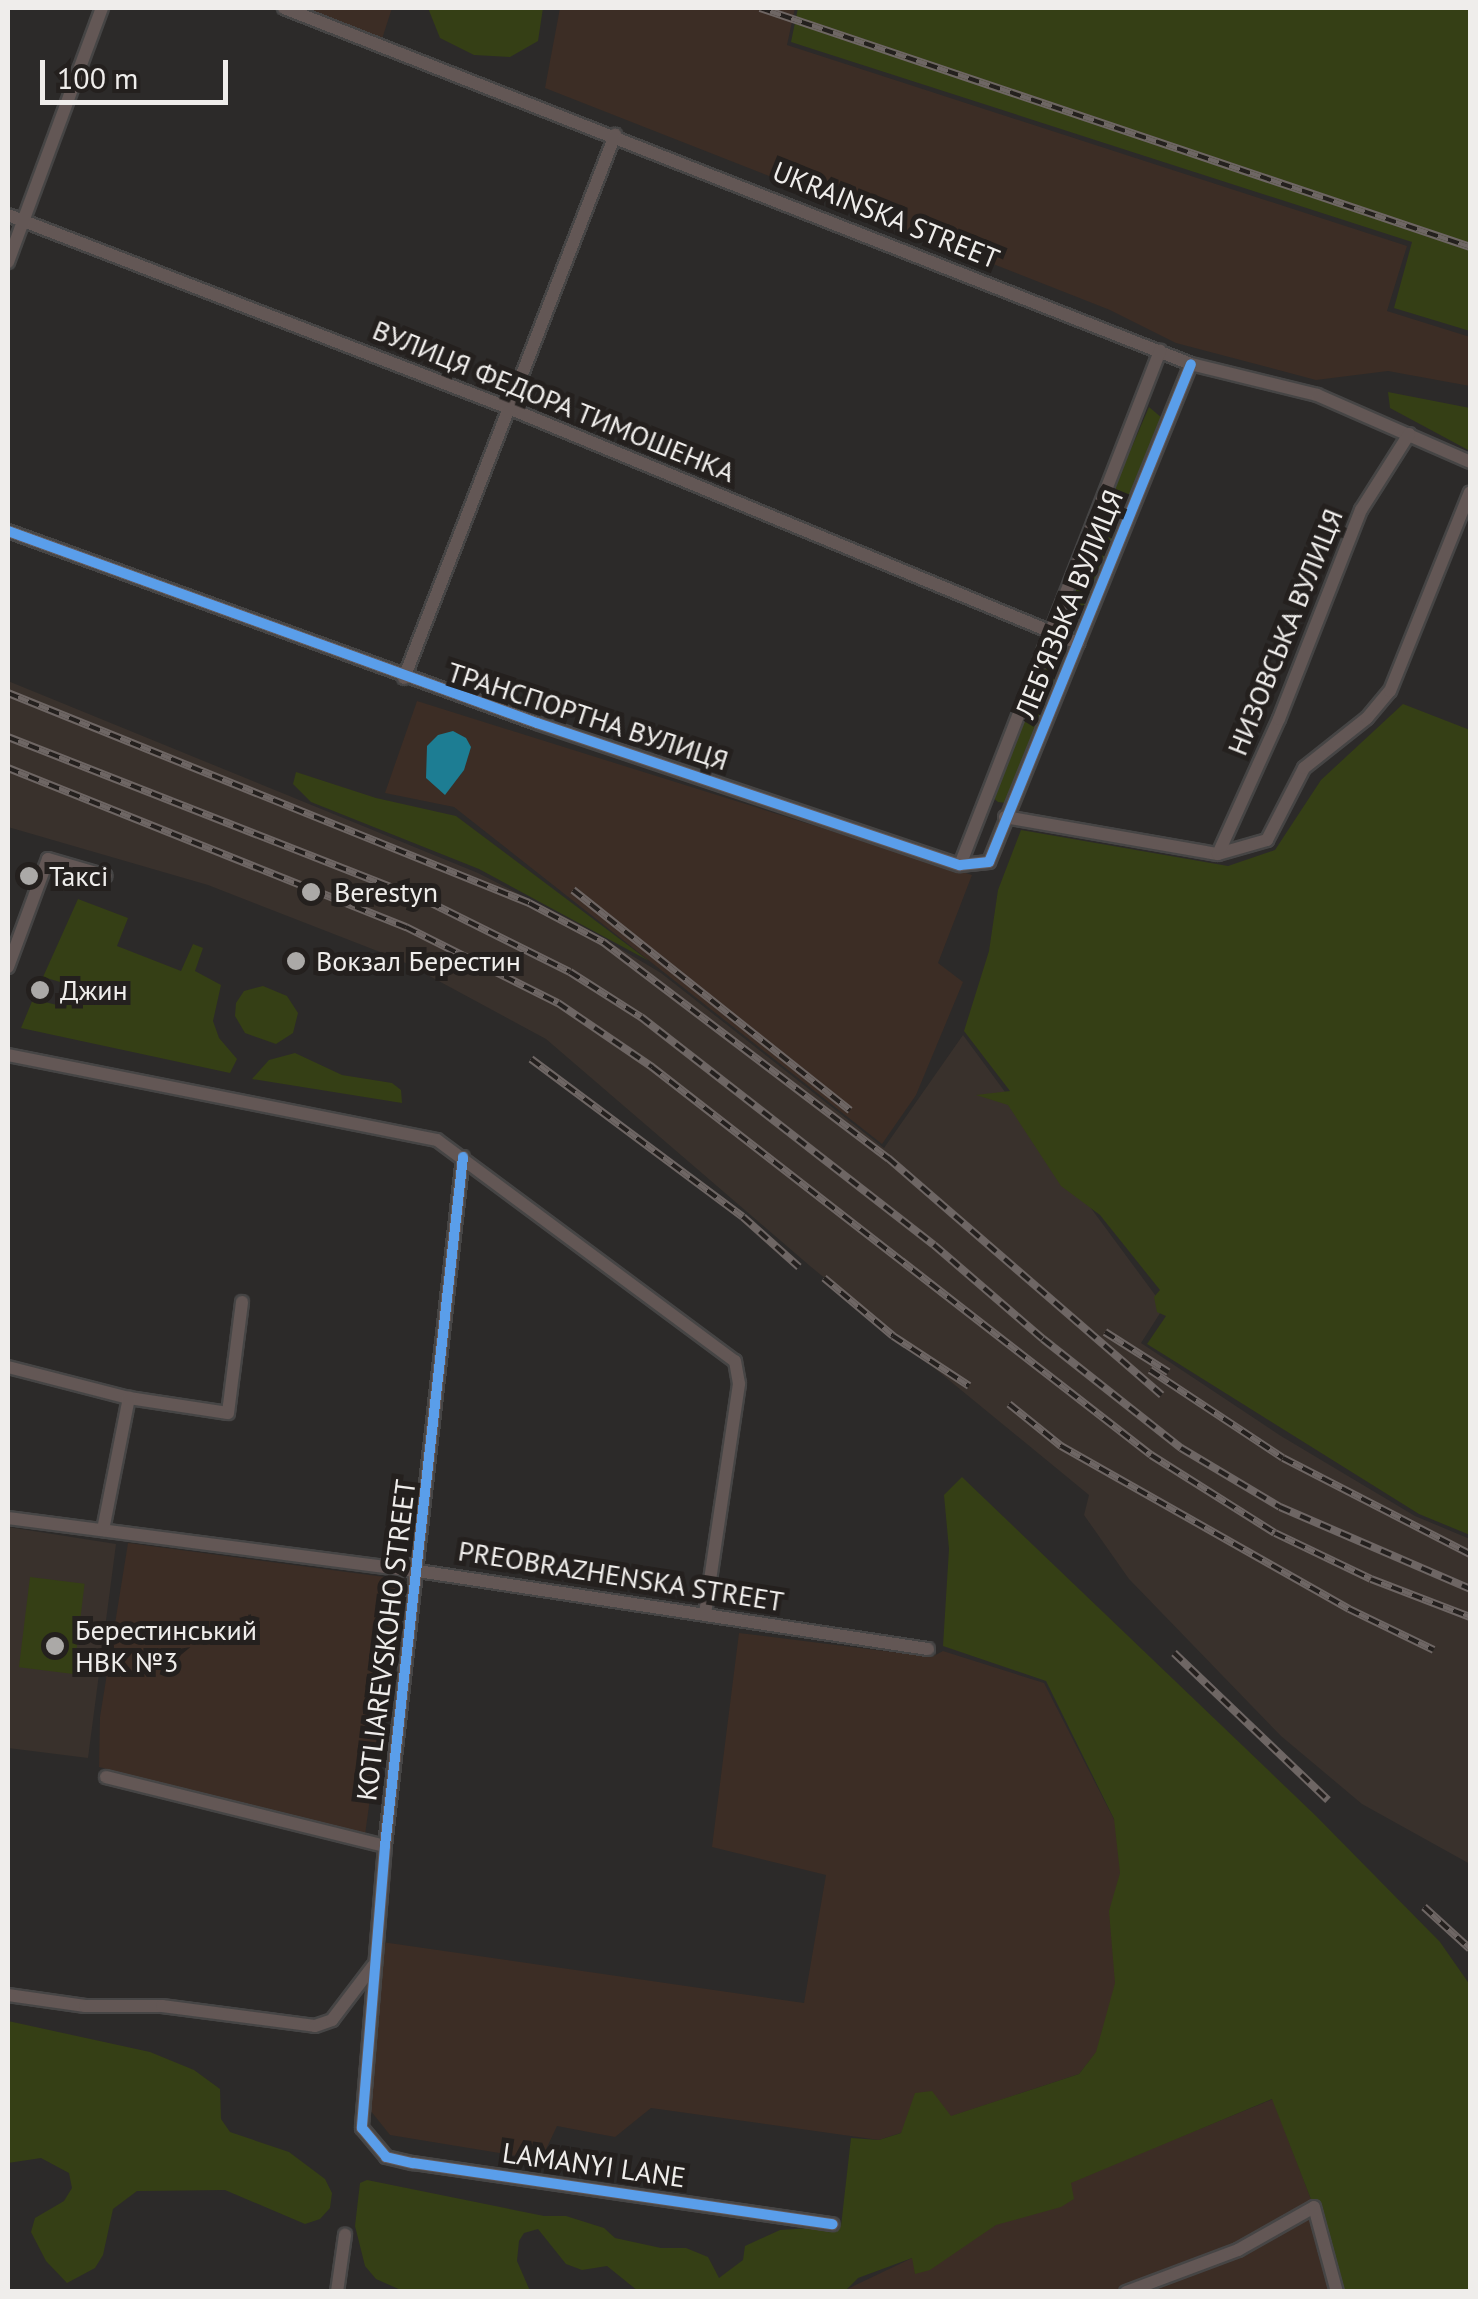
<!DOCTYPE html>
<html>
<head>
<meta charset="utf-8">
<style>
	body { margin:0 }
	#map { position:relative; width:1478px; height:2299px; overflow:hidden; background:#2c2a29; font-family:"PT Sans",sans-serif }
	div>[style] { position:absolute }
	.built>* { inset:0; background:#39312c }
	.industrial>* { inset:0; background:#3c2d25 }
	.green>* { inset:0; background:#353f15; transform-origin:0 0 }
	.water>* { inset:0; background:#1d7d93 }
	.roads { filter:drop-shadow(2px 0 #464545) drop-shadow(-2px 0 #464545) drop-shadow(0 2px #464545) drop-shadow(0 -2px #464545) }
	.street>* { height:12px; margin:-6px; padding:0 6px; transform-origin:6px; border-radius:6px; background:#635755 }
	.rail>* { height:8px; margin-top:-4px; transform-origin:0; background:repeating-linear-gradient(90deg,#24201e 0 11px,#6e6664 0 22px); box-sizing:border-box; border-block:2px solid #6e6664 }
	.cycleway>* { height:10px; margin:-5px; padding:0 5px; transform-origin:5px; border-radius:5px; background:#5a9eea }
	.dots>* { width:28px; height:28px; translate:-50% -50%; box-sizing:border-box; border:5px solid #24201e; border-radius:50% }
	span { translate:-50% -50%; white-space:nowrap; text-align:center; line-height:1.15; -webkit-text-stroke:10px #24201e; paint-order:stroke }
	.street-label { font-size:28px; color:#efedeb }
	.poi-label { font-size:28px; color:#efedeb }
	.left { translate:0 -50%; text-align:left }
	.frame { position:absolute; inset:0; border:10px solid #efedeb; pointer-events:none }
	.scale { position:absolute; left:40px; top:60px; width:188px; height:45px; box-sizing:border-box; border:5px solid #efedeb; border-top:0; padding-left:12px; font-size:30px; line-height:35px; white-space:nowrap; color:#efedeb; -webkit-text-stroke:8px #24201e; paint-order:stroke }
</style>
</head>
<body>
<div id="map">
	<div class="built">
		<i style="clip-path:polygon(8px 681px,478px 873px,577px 923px,661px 973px,884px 1148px,963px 1035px,1164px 1307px,1141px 1343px,1281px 1436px,1415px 1516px,1470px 1539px,1470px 1864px,1362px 1804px,1281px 1736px,1129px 1579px,1084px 1515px,1089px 1495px,810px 1266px,546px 1039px,398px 959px,208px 885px,8px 827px)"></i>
		<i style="clip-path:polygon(8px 1527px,116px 1544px,88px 1758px,8px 1748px)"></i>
	</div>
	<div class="industrial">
		<i style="clip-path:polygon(300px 8px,392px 8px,382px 39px)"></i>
		<i style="clip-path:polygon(560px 8px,795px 8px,787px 45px,1407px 246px,1387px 311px,1470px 337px,1470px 386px,1388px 371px,1316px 380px,1176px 343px,1110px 310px,545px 88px)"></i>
		<i style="clip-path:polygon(417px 701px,972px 875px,938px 963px,963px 982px,916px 1095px,882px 1144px,454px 807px,385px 793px)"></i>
		<i style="clip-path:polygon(128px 1543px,400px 1579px,365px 1835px,99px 1767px,100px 1717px)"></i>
		<i style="clip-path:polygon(739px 1633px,932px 1657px,943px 1651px,1044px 1683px,1125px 1841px,1121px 2021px,1079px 2074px,879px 2140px,651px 2108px,615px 2137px,557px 2126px,541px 2160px,390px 2135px,370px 2110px,382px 1942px,804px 2003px,826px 1875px,712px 1847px)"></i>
		<i style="clip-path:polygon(1273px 2099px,1314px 2207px,1337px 2292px,841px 2292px,1086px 2175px)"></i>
	</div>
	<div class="green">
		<i style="clip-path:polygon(428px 8px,543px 8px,538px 41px,510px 57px,474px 55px,440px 38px)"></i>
		<i style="clip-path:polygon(798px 8px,1470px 8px,1470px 331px,1394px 308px,1412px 242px,791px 42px)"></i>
		<i style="clip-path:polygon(1388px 392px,1470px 408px,1470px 451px,1390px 408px)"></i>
		<i style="clip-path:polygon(1149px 407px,1162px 418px,1078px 624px,1062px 623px,1068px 595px)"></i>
		<i style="clip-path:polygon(1054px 639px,1069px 646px,1006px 803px,998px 802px,991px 796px)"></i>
		<i style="clip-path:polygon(1403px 704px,1470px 730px,1470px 1535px,1419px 1514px,1147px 1344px,1166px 1316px,1157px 1312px,1154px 1297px,1160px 1290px,1100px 1215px,1061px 1186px,1008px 1105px,976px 1095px,1010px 1091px,964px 1031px,989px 951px,998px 890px,1021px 830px,1228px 866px,1275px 850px,1321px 780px)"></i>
		<i style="clip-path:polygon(296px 772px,376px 798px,456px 816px,649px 961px,479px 869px,311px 802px,293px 784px)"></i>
		<i style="clip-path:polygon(78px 899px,128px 918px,117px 946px,181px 971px,193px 944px,203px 948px,195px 971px,221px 985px,213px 1021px,219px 1038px,237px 1059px,230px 1073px,21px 1028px,33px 999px,61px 1006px,67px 984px,43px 977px)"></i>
		<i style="clip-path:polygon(263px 986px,287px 996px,298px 1013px,293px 1033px,276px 1044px,245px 1033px,235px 1016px,236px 1003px,244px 991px)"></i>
		<i style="clip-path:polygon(295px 1053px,342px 1075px,392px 1083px,401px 1090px,402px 1103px,252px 1079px,269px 1060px)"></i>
		<i style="clip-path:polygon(962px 1477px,1316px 1816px,1440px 1942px,1470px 1985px,1470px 2291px,1337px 2291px,1314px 2207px,1272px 2099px,1071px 2183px,1074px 2199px,1061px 2207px,996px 2225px,930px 2270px,915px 2274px,912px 2258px,858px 2278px,845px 2291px,638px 2291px,607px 2266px,582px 2270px,566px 2264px,538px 2229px,524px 2233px,519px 2241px,517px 2261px,530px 2291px,403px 2291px,376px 2279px,365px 2266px,355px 2226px,360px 2183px,367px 2180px,544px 2216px,566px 2216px,604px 2228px,615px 2238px,661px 2248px,686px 2248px,708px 2257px,719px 2278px,743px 2260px,745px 2246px,780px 2230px,841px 2226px,851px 2138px,879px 2140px,901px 2133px,915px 2093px,932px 2091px,951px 2116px,1079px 2074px,1096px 2052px,1115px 1983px,1109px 1911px,1120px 1873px,1114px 1819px,1046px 1681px,943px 1646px,949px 1549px,944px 1495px)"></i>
		<i style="left:30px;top:1577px;width:55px;height:91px;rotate:7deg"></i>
		<i style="clip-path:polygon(8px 2021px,150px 2052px,194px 2070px,220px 2089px,221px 2119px,230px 2132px,289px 2152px,325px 2179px,332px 2193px,330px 2208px,320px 2219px,305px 2224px,225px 2190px,137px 2191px,113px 2209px,103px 2255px,95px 2268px,67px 2283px,46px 2261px,31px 2232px,35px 2218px,64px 2201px,72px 2188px,69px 2173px,41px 2158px,8px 2163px)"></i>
	</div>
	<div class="water">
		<i style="clip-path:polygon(453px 731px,466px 738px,471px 747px,464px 770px,445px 795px,426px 778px,427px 746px,438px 735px)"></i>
	</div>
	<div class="roads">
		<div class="street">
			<i style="left:284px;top:8px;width:974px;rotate:21.43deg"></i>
			<i style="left:1191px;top:364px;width:130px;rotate:13.8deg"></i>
			<i style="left:1317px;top:395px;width:167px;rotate:23.6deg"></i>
			<i style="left:8px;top:215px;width:534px;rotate:21.08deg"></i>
			<i style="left:506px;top:407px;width:619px;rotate:22.42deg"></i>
			<i style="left:8px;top:262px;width:271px;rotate:-69.7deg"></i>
			<i style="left:8px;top:531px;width:563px;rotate:19.95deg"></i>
			<i style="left:537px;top:723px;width:446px;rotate:18.6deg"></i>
			<i style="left:960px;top:865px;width:29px;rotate:-6deg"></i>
			<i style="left:989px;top:862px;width:537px;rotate:-67.92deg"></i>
			<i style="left:404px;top:678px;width:583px;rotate:-68.76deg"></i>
			<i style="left:1005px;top:817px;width:216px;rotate:9.9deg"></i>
			<i style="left:1218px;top:854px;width:51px;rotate:-15.9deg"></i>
			<i style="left:1267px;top:840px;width:81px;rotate:-62.8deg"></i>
			<i style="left:1304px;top:768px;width:80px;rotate:-38.4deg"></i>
			<i style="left:1367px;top:718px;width:35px;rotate:-50deg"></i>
			<i style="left:1390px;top:691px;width:214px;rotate:-68.1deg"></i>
			<i style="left:1218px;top:854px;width:148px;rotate:-65.7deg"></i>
			<i style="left:1279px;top:719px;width:225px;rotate:-68.6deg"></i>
			<i style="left:1361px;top:510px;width:90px;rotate:-57.7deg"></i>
			<i style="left:960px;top:865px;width:552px;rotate:-68.74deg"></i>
			<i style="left:8px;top:967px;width:115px;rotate:-69.7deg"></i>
			<i style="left:48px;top:859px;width:60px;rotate:16.3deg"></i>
			<i style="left:8px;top:1055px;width:437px;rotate:11.2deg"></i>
			<i style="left:437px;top:1140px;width:371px;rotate:36.6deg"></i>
			<i style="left:735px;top:1361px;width:23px;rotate:80deg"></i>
			<i style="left:739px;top:1384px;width:232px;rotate:98.4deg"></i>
			<i style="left:463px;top:1157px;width:693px;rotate:96.46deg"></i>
			<i style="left:385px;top:1846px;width:283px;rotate:94.7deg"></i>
			<i style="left:362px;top:2128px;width:38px;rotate:50deg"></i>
			<i style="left:386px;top:2157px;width:28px;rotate:13deg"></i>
			<i style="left:413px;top:2163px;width:424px;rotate:8.3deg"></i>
			<i style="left:8px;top:1367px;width:125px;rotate:14.4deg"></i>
			<i style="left:129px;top:1398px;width:100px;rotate:8.6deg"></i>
			<i style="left:228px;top:1413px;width:112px;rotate:-82.8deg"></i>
			<i style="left:8px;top:1518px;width:413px;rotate:7.4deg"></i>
			<i style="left:418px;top:1571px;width:516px;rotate:8.7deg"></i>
			<i style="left:103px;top:1530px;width:135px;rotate:-78.9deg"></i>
			<i style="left:106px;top:1777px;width:287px;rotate:13.9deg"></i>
			<i style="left:8px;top:1995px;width:78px;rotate:8.1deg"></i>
			<i style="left:85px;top:2006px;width:77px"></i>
			<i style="left:162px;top:2006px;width:154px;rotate:7.4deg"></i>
			<i style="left:315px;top:2026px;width:18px;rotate:-19deg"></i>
			<i style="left:332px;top:2020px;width:68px;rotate:-52.8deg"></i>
			<i style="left:337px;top:2292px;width:58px;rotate:-82deg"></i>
			<i style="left:1126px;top:2292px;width:120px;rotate:-20.6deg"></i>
			<i style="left:1238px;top:2250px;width:87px;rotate:-29.5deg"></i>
			<i style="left:1314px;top:2207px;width:88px;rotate:74.9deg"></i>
		</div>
	</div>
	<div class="rail">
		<i style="left:760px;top:8px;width:749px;rotate:18.6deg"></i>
		<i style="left:8px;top:693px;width:562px;rotate:21.95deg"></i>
		<i style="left:529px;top:903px;width:84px;rotate:27.8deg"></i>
		<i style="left:603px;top:942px;width:358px;rotate:37.2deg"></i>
		<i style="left:888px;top:1158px;width:362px;rotate:40.9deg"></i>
		<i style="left:8px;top:737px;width:452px;rotate:21.4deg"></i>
		<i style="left:429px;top:902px;width:157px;rotate:26.4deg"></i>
		<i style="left:570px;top:972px;width:84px;rotate:32.4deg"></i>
		<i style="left:641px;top:1017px;width:371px;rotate:37.9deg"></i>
		<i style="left:934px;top:1245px;width:144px;rotate:40.8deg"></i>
		<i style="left:1043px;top:1339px;width:176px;rotate:38.3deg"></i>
		<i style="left:1181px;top:1448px;width:115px;rotate:30.8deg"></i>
		<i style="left:1280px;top:1507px;width:207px;rotate:23.3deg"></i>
		<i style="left:8px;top:768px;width:429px;rotate:21.8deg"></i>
		<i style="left:406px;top:927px;width:170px;rotate:26.6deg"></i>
		<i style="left:558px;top:1003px;width:114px;rotate:34.2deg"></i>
		<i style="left:652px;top:1067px;width:632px;rotate:37.87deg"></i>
		<i style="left:1151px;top:1455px;width:146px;rotate:32.2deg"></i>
		<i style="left:1275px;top:1533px;width:106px;rotate:25.6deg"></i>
		<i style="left:1371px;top:1579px;width:106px;rotate:21deg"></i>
		<i style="left:573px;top:890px;width:354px;rotate:38.5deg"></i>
		<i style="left:531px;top:1059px;width:264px;rotate:36.7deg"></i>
		<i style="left:743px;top:1217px;width:75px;rotate:41.8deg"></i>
		<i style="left:824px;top:1278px;width:90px;rotate:40deg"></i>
		<i style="left:893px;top:1336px;width:91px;rotate:33.3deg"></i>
		<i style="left:1105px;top:1332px;width:75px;rotate:32.4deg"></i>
		<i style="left:1150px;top:1370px;width:159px;rotate:33.5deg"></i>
		<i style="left:1283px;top:1458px;width:210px;rotate:27.2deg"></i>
		<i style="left:1009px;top:1404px;width:67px;rotate:38.9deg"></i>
		<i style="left:1061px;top:1446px;width:331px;rotate:29.5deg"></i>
		<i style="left:1349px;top:1609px;width:94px;rotate:25.8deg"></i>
		<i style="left:1174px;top:1653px;width:213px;rotate:43.7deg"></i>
		<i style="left:1424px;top:1907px;width:62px;rotate:42.4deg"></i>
	</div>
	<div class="cycleway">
		<i style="left:8px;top:531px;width:563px;rotate:19.95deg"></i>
		<i style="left:537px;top:723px;width:446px;rotate:18.6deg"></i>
		<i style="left:960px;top:865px;width:29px;rotate:-6deg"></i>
		<i style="left:989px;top:862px;width:537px;rotate:-67.92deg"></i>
		<i style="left:463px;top:1157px;width:693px;rotate:96.46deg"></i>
		<i style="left:385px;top:1846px;width:283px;rotate:94.7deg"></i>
		<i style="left:362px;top:2128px;width:38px;rotate:50deg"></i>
		<i style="left:386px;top:2157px;width:28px;rotate:13deg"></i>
		<i style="left:413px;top:2163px;width:424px;rotate:8.3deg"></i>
	</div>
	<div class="dots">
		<i style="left:29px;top:876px;background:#aba9a7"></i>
		<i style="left:311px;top:892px;background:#aba9a7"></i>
		<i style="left:296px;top:961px;background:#aba9a7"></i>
		<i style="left:40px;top:990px;background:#aba9a7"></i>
		<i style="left:55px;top:1646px;background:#aba9a7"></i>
	</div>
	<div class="street-label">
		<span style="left:886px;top:215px;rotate:22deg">UKRAINSKA STREET</span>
		<span style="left:554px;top:401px;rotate:22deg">ВУЛИЦЯ ФЕДОРА ТИМОШЕНКА</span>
		<span style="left:1069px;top:604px;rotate:-68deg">ЛЕБ'ЯЗЬКА ВУЛИЦЯ</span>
		<span style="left:1285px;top:632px;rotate:-68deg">НИЗОВСЬКА ВУЛИЦЯ</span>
		<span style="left:588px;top:716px;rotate:18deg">ТРАНСПОРТНА ВУЛИЦЯ</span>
		<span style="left:621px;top:1576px;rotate:9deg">PREOBRAZHENSKA STREET</span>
		<span style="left:386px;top:1640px;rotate:-83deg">KOTLIAREVSKOHO STREET</span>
		<span style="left:594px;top:2165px;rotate:8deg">LAMANYI LANE</span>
	</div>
	<div class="poi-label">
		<span class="left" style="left:49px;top:876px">Таксі</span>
		<span class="left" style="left:334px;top:892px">Berestyn</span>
		<span class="left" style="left:316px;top:961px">Вокзал Берестин</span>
		<span class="left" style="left:60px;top:990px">Джин</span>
		<span class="left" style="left:75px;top:1646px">Берестинський<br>НВК №3</span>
	</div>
	<div class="frame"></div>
	<div class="scale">100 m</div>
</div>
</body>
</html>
